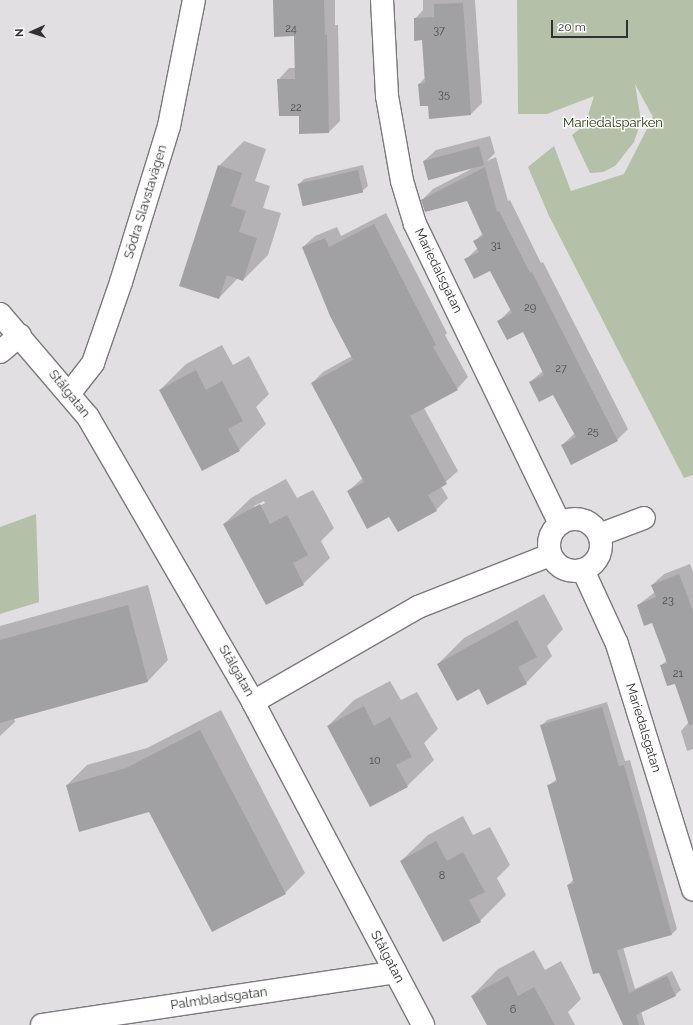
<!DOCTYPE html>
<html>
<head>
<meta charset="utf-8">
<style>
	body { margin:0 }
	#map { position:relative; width:693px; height:1025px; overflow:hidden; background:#e1dfe2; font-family:Raleway,sans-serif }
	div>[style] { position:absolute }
	.green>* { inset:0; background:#b4c0a7 }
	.shadow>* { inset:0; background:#0003 }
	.building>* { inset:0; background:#a1a1a4; transform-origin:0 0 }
	.roads { filter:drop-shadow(1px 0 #7b797b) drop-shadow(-1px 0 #7b797b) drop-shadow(0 1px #7b797b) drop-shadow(0 -1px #7b797b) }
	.minor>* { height:22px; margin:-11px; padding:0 11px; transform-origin:11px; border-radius:11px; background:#fff }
	.minor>.ring { margin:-11px; padding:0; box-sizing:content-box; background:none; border:22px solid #fff; border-radius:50% }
	span { translate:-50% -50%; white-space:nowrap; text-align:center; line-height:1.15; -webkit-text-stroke:3px #fff; paint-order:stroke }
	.number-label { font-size:11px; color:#4e4d4e }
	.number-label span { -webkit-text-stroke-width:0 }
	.park-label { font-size:13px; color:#27390c }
	.street-label { font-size:13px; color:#323132 }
	.north { position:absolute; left:12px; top:12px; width:40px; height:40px; -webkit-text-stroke:3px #fff; paint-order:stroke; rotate:267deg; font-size:11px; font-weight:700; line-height:16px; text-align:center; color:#323132 }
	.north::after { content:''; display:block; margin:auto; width:14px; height:18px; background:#323132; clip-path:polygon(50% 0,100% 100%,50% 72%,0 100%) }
	.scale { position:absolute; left:551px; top:20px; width:77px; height:18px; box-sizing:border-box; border:2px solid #323132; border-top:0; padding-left:5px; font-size:12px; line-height:14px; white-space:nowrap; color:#323132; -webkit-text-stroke:3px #fff; paint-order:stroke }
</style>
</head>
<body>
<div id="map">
	<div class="green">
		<i style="clip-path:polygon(517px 0,693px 0,693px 475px,684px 478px,549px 216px,528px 167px,554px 146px,571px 191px,624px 174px,653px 117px,635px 84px,641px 121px,634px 142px,615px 166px,603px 172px,590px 173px,572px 135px,585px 125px,594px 96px,547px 114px,518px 114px)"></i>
		<i style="clip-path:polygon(36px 514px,39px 602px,0 614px,0 527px)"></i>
	</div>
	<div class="shadow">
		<i style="clip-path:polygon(274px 0,335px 0,335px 25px,338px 25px,340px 121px,329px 132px,300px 115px,278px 80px,289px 68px,296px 68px,295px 35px)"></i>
		<i style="clip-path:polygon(423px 0,475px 0,482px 103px,471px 114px,429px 104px,419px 84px,425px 78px,423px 39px,415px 19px,423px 10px)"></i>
		<i style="clip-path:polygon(490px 136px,495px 153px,487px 161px,496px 157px,508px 201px,510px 200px,541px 263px,543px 262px,628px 429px,617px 440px,562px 445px,575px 433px,554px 393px,530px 382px,543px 371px,524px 331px,499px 321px,511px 309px,491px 269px,465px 260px,478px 248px,475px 241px,483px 233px,467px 200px,422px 200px,433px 189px,477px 166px,424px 161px,436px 150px)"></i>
		<i style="clip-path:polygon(244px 141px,266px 149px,255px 181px,270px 186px,263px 208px,281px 213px,268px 255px,243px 280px,238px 278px,219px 298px,219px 166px)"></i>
		<i style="clip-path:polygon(363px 165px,368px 186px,362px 191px,299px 184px,304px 179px)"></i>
		<i style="clip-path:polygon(386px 213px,447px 333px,445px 335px,468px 377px,457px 389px,424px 408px,458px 471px,441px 486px,448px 498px,436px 510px,348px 491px,363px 478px,312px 383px,323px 372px,352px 356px,303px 247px,315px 236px,337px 227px,341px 236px)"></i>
		<i style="clip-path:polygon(222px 345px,233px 365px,249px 356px,269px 394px,256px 407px,266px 424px,239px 450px,160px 390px,186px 364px)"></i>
		<i style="clip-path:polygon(evenodd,286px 479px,297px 498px,313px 490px,334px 528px,321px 541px,330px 558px,303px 584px,224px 524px,251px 498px,286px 479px,264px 501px,265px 503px,254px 509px,254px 506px,264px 501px)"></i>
		<i style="clip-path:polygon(690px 564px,693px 572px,693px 749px,687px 751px,681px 731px,689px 722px,676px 682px,661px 666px,667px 660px,653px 621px,638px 605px,655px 592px,652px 585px,664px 574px)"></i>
		<i style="clip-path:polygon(148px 585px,168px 660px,148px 681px,14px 718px,15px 722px,0 736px,0 626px)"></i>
		<i style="clip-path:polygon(544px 594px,563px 629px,547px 646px,552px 656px,526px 683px,479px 688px,438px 664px,464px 638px)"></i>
		<i style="clip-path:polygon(390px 681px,401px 700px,417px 692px,438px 729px,424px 743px,434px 760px,407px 786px,328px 726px,354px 700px)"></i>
		<i style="clip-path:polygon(607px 702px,625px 761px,630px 760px,677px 929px,672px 934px,623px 947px,635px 989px,672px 971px,681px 990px,675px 995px,641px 1011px,645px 1025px,624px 1025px,568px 885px,573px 880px,549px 785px,557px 779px,542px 725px,547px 720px)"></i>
		<i style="clip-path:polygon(221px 710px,305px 873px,285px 893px,150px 811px,67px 785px,87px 765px,147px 748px)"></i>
		<i style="clip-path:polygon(463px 816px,473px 835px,490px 827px,510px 865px,497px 878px,506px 895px,480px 921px,401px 861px,428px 835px)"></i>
		<i style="clip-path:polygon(534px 950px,545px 970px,561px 961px,581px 999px,568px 1012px,575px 1025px,488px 1025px,472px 996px,498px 969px)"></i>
	</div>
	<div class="building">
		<i style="clip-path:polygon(273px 0,324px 0,325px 35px,327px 35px,329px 133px,299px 134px,299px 116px,279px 116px,277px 79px,295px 79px,294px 36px,274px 37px)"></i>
		<i style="clip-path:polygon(463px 3px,471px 115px,429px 119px,428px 106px,420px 106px,418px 84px,425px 83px,422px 40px,414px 41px,414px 18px,434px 17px,434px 4px)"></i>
		<i style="left:479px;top:146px;width:20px;height:58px;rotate:75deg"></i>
		<i style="clip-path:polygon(218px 165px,242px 173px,231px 206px,246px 211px,239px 232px,257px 238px,243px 281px,227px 275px,219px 299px,179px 286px)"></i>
		<i style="clip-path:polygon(485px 167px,497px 212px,499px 211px,530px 273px,532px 272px,618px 441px,571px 465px,561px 445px,576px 437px,553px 395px,539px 402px,529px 382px,544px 375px,523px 332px,507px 340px,497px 321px,512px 313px,490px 271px,474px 279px,464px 259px,479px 252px,473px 241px,483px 236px,467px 201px,425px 212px,421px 200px)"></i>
		<i style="left:358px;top:170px;width:23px;height:62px;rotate:77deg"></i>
		<i style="clip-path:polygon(374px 224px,436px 345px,433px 347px,458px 390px,410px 416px,447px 484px,428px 495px,437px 511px,398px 532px,389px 517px,367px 529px,347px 491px,364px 482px,311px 383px,353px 360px,330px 316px,302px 247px,325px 238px,329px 247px)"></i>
		<i style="clip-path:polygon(196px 370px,206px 390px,222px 381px,243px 421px,228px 429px,240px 451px,202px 471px,159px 390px)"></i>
		<i style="clip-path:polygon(260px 504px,270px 524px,287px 515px,308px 555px,293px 563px,304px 585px,266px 605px,223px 524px)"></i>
		<i style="clip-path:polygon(679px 574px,693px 611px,693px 724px,689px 725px,675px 684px,667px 686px,660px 665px,667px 663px,652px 623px,644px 626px,637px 605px,656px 597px,651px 585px)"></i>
		<i style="clip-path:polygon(128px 605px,148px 682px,0 723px,0 640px)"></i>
		<i style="clip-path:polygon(517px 620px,537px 657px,518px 667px,527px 684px,487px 705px,479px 689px,457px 701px,437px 664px)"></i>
		<i style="clip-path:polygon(364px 706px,374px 726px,390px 717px,412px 757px,396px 765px,408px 787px,370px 807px,327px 726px)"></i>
		<i style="clip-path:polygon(602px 707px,619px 766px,624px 765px,672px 935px,617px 950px,629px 993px,667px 976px,676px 996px,636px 1015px,639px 1025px,623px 1025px,599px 973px,593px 974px,567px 885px,574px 883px,547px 785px,557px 782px,540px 725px)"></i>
		<i style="clip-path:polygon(200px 730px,286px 894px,212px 932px,149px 812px,79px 832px,66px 785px,126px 768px)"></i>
		<i style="clip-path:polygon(436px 841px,447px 861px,463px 852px,485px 892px,469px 900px,481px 922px,443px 942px,400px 861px)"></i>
		<i style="clip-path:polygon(508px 976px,518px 996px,534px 987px,555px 1025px,487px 1025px,471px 996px)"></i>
	</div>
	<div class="roads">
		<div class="minor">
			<i style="left:382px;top:0;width:96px;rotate:87deg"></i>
			<i style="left:387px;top:96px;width:86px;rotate:80deg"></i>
			<i style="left:402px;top:181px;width:45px;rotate:73.2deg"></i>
			<i style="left:415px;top:224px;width:333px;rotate:64.2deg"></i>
			<i style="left:0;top:314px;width:135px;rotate:49.5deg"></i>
			<i style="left:88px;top:417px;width:329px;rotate:59.9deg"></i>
			<i style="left:253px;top:702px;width:365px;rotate:62.2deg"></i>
			<i style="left:0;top:352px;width:26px;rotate:-40deg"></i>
			<i style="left:69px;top:394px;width:39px;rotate:-52deg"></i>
			<i style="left:93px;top:363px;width:86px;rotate:-70.9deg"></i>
			<i style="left:121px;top:282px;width:163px;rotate:-72.9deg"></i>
			<i style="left:169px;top:126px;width:128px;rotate:-78.8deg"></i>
			<i class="ring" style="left:549px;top:519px;width:30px;height:30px"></i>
			<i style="left:599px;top:535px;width:48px;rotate:-20.7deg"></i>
			<i style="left:583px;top:570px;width:81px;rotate:65.3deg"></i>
			<i style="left:617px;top:644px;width:257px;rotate:72.8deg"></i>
			<i style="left:253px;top:702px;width:190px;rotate:-29.9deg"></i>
			<i style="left:418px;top:607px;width:142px;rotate:-21.5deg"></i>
			<i style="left:42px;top:1025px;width:357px;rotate:-8.5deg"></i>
		</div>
	</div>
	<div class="number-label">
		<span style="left:291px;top:29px">24</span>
		<span style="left:439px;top:31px">37</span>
		<span style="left:444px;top:95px">35</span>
		<span style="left:296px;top:108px">22</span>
		<span style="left:496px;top:246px">31</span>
		<span style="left:530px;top:308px">29</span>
		<span style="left:561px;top:369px">27</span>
		<span style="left:593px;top:432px">25</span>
		<span style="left:668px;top:601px">23</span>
		<span style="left:678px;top:674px">21</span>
		<span style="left:375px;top:761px">10</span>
		<span style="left:442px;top:876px">8</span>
		<span style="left:513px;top:1010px">6</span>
	</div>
	<div class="park-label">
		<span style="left:613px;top:123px">Mariedalsparken</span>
	</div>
	<div class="street-label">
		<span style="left:146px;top:202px;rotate:-73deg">Södra Slavstavägen</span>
		<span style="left:438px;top:271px;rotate:64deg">Mariedalsgatan</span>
		<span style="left:69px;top:394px;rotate:51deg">Stålgatan</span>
		<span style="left:236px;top:671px;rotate:60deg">Stålgatan</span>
		<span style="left:643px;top:728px;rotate:73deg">Mariedalsgatan</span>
		<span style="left:387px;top:957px;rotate:62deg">Stålgatan</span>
		<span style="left:219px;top:999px;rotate:-8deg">Palmbladsgatan</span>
	</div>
	<div class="north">N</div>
	<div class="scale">20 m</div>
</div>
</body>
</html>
